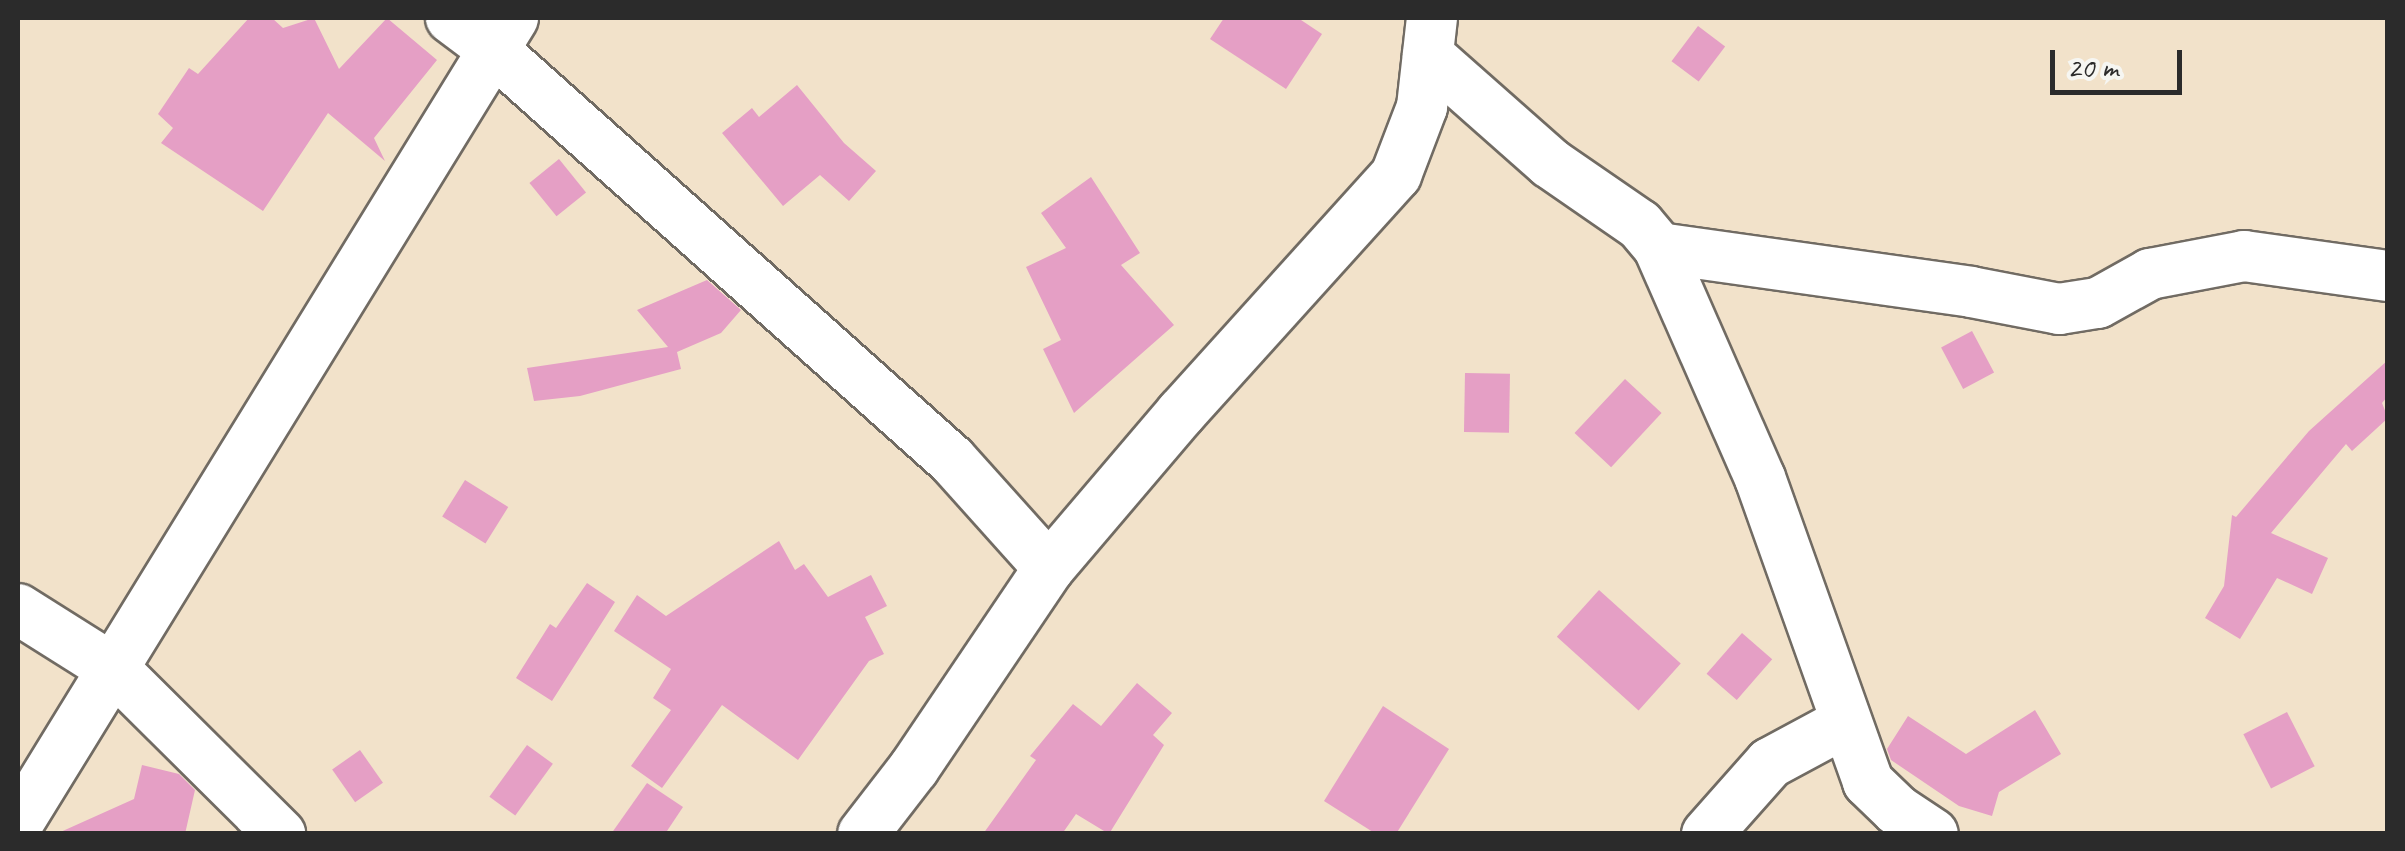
<!DOCTYPE html>
<html>
<head>
<meta charset="utf-8">
<style>
	body { margin:0 }
	#map { position:relative; width:2405px; height:851px; overflow:hidden; background:#f2e2ca; font-family:Caveat,sans-serif }
	div>[style] { position:absolute }
	.building>* { inset:0; background:#e59fc5; transform-origin:0 0 }
	.roads { filter:drop-shadow(2px 0 #716b63) drop-shadow(-2px 0 #716b63) drop-shadow(0 2px #716b63) drop-shadow(0 -2px #716b63) }
	.minor>* { height:50px; margin:-25px; padding:0 25px; transform-origin:25px; border-radius:25px; background:#fff }
	span { translate:-50% -50%; white-space:nowrap; text-align:center; line-height:1.15; -webkit-text-stroke:10px #f6f6f2; paint-order:stroke }
	.frame { position:absolute; inset:0; border:20px solid #2b2b2b; pointer-events:none }
	.scale { position:absolute; left:2050px; top:50px; width:132px; height:45px; box-sizing:border-box; border:5px solid #2b2b2b; border-top:0; padding-left:12px; font-size:30px; line-height:35px; white-space:nowrap; color:#2b2b2b; -webkit-text-stroke:8px #f6f6f2; paint-order:stroke }
</style>
</head>
<body>
<div id="map">
	<div class="building">
		<i style="clip-path:polygon(249px 18px,272px 18px,283px 28px,314px 18px,339px 69px,387px 18px,437px 60px,374px 138px,385px 161px,328px 113px,263px 211px,161px 143px,173px 128px,158px 114px,189px 68px,198px 74px)"></i>
		<i style="clip-path:polygon(1224px 18px,1298px 18px,1322px 34px,1286px 89px,1210px 39px)"></i>
		<i style="left:1698px;top:26px;width:34px;height:44px;rotate:37deg"></i>
		<i style="clip-path:polygon(797px 85px,844px 143px,876px 171px,849px 201px,820px 175px,783px 206px,722px 133px,752px 108px,759px 117px)"></i>
		<i style="left:559px;top:159px;width:43px;height:38px;rotate:51deg"></i>
		<i style="clip-path:polygon(1091px 177px,1140px 253px,1121px 265px,1174px 325px,1074px 413px,1043px 349px,1061px 340px,1026px 267px,1066px 248px,1041px 213px)"></i>
		<i style="clip-path:polygon(707px 280px,741px 310px,721px 333px,677px 352px,681px 369px,580px 396px,534px 401px,527px 368px,668px 347px,637px 310px)"></i>
		<i style="left:1972px;top:331px;width:47px;height:35px;rotate:62deg"></i>
		<i style="clip-path:polygon(2388px 360px,2388px 396px,2382px 403px,2388px 418px,2352px 451px,2346px 444px,2271px 533px,2328px 558px,2312px 594px,2277px 578px,2240px 639px,2205px 618px,2224px 586px,2232px 515px,2236px 517px,2309px 431px)"></i>
		<i style="left:1465px;top:373px;width:45px;height:59px;rotate:1deg"></i>
		<i style="left:1625px;top:379px;width:50px;height:74px;rotate:43deg"></i>
		<i style="left:465px;top:480px;width:51px;height:43px;rotate:32deg"></i>
		<i style="clip-path:polygon(779px 541px,795px 570px,804px 564px,828px 597px,871px 575px,887px 606px,865px 617px,884px 654px,869px 661px,798px 760px,722px 705px,662px 788px,631px 766px,671px 710px,653px 698px,671px 669px,614px 631px,637px 595px,666px 616px)"></i>
		<i style="clip-path:polygon(587px 583px,615px 602px,552px 701px,516px 678px,550px 624px,556px 628px)"></i>
		<i style="left:1599px;top:590px;width:110px;height:63px;rotate:42deg"></i>
		<i style="left:1742px;top:633px;width:40px;height:54px;rotate:41deg"></i>
		<i style="clip-path:polygon(1137px 683px,1172px 713px,1153px 735px,1164px 745px,1109px 834px,1076px 814px,1062px 834px,983px 834px,1036px 760px,1030px 756px,1073px 704px,1101px 726px)"></i>
		<i style="clip-path:polygon(1383px 706px,1449px 749px,1396px 834px,1376px 834px,1324px 801px)"></i>
		<i style="clip-path:polygon(2035px 710px,2061px 754px,1999px 792px,1992px 816px,1959px 806px,1891px 760px,1887px 749px,1908px 716px,1966px 754px)"></i>
		<i style="left:2287px;top:712px;width:61px;height:49px;rotate:63deg"></i>
		<i style="left:527px;top:745px;width:32px;height:64px;rotate:36deg"></i>
		<i style="left:360px;top:750px;width:40px;height:34px;rotate:55deg"></i>
		<i style="clip-path:polygon(142px 765px,179px 774px,195px 790px,185px 834px,56px 834px,134px 799px)"></i>
		<i style="clip-path:polygon(647px 783px,683px 807px,665px 834px,611px 834px)"></i>
	</div>
	<div class="roads">
		<div class="minor">
			<i style="left:451px;top:18px;width:50px;rotate:36.9deg"></i>
			<i style="left:491px;top:48px;width:618px;rotate:41.79deg"></i>
			<i style="left:952px;top:460px;width:145px;rotate:48.1deg"></i>
			<i style="left:1428px;top:55px;width:163px;rotate:41.5deg"></i>
			<i style="left:1550px;top:163px;width:109px;rotate:34.6deg"></i>
			<i style="left:1640px;top:225px;width:30px;rotate:50deg"></i>
			<i style="left:1659px;top:248px;width:251px;rotate:66.3deg"></i>
			<i style="left:1760px;top:478px;width:323px;rotate:70.4deg"></i>
			<i style="left:1868px;top:782px;width:40px;rotate:44deg"></i>
			<i style="left:1897px;top:810px;width:43px;rotate:33.7deg"></i>
			<i style="left:1659px;top:248px;width:315px;rotate:8deg"></i>
			<i style="left:1971px;top:292px;width:90px;rotate:10.9deg"></i>
			<i style="left:2059px;top:309px;width:39px;rotate:-9deg"></i>
			<i style="left:2098px;top:303px;width:60px;rotate:-29.1deg"></i>
			<i style="left:2150px;top:274px;width:96px;rotate:-10.8deg"></i>
			<i style="left:2244px;top:256px;width:145px;rotate:7.9deg"></i>
			<i style="left:18px;top:609px;width:115px;rotate:32.2deg"></i>
			<i style="left:115px;top:670px;width:233px;rotate:44.8deg"></i>
			<i style="left:18px;top:823px;width:945px;rotate:-58.41deg"></i>
			<i style="left:863px;top:834px;width:83px;rotate:-52.3deg"></i>
			<i style="left:914px;top:768px;width:241px;rotate:-56deg"></i>
			<i style="left:1049px;top:568px;width:204px;rotate:-49.6deg"></i>
			<i style="left:1181px;top:413px;width:321px;rotate:-47.9deg"></i>
			<i style="left:1396px;top:175px;width:73px;rotate:-69.1deg"></i>
			<i style="left:1422px;top:107px;width:90px;rotate:-83.6deg"></i>
			<i style="left:1707px;top:834px;width:95px;rotate:-48.4deg"></i>
			<i style="left:1770px;top:763px;width:86px;rotate:-28.3deg"></i>
		</div>
	</div>
	<div class="frame"></div>
	<div class="scale">20 m</div>
</div>
</body>
</html>
